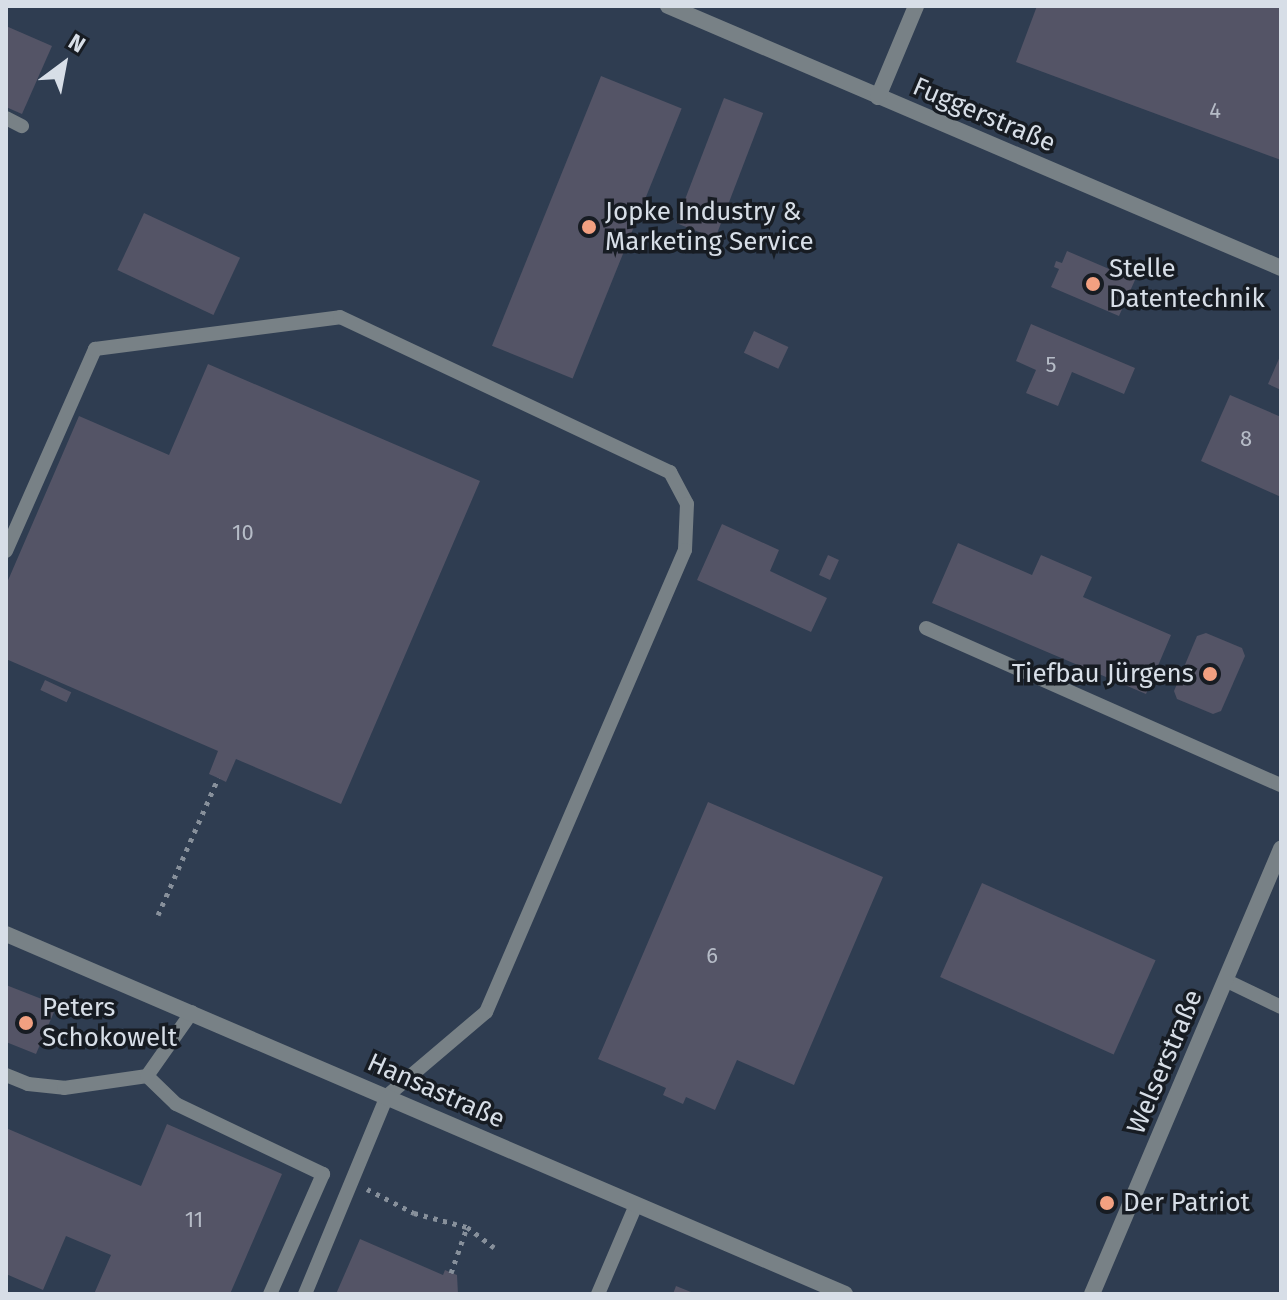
<!DOCTYPE html>
<html>
<head>
<meta charset="utf-8">
<style>
	body { margin:0 }
	#map { position:relative; width:1287px; height:1300px; overflow:hidden; background:#2a3543; font-family:"Fira Sans",sans-serif }
	div>[style] { position:absolute }
	.built>* { inset:0; background:#2f3d51; transform-origin:0 0 }
	.building>* { inset:0; background:#545466; transform-origin:0 0 }
	.path>* { height:5px; margin-top:-2.5px; transform-origin:0; background:repeating-linear-gradient(90deg,#87909b 0 4px,transparent 0 10px) }
	.lane>* { height:14px; margin:-7px; padding:0 7px; transform-origin:7px; border-radius:7px; background:#788186 }
	.street>* { height:16px; margin:-8px; padding:0 8px; transform-origin:8px; border-radius:8px; background:#788186 }
	.dots>* { width:22px; height:22px; translate:-50% -50%; box-sizing:border-box; border:4px solid #171c23; border-radius:50% }
	span { translate:-50% -50%; white-space:nowrap; text-align:center; line-height:1.15; -webkit-text-stroke:7px #171c23; paint-order:stroke }
	.number-label { font-size:22px; color:#b6bcc7 }
	.number-label span { -webkit-text-stroke-width:0 }
	.street-label { font-size:26px; color:#d7dee7 }
	.poi-label { font-size:26px; color:#d7dee7 }
	.left { translate:0 -50%; text-align:left }
	.right { translate:-100% -50%; text-align:right }
	.frame { position:absolute; inset:0; border:8px solid #d7dee7; pointer-events:none }
	.north { position:absolute; left:24px; top:24px; width:80px; height:80px; -webkit-text-stroke:6px #171c23; paint-order:stroke; rotate:32deg; font-size:22px; font-weight:700; line-height:32px; text-align:center; color:#d7dee7 }
	.north::after { content:''; display:block; margin:auto; width:28px; height:36px; background:#d7dee7; clip-path:polygon(50% 0,100% 100%,50% 72%,0 100%) }
</style>
</head>
<body>
<div id="map">
	<div class="built">
		<i style="left:6px;top:6px;width:1275px;height:1288px"></i>
	</div>
	<div class="building">
		<i style="clip-path:polygon(1037px 6px,1281px 6px,1281px 160px,1016px 62px)"></i>
		<i style="clip-path:polygon(6px 26px,52px 46px,22px 114px,6px 107px)"></i>
		<i style="left:601px;top:76px;width:87px;height:291px;rotate:22deg"></i>
		<i style="left:724px;top:98px;width:42px;height:134px;rotate:21deg"></i>
		<i style="left:144px;top:213px;width:106px;height:63px;rotate:25deg"></i>
		<i style="clip-path:polygon(1067px 251px,1135px 280px,1119px 316px,1051px 287px,1059px 269px,1054px 267px,1056px 261px,1062px 263px)"></i>
		<i style="clip-path:polygon(1031px 324px,1135px 368px,1124px 394px,1072px 372px,1058px 406px,1026px 393px,1036px 370px,1016px 361px)"></i>
		<i style="left:754px;top:331px;width:38px;height:24px;rotate:25deg"></i>
		<i style="clip-path:polygon(1281px 354px,1281px 390px,1268px 384px)"></i>
		<i style="clip-path:polygon(208px 364px,480px 481px,341px 804px,236px 759px,226px 782px,218px 778px,209px 774px,218px 751px,6px 659px,6px 585px,79px 416px,169px 455px)"></i>
		<i style="clip-path:polygon(1230px 395px,1281px 417px,1281px 497px,1201px 461px)"></i>
		<i style="clip-path:polygon(722px 524px,779px 550px,770px 571px,827px 598px,811px 632px,697px 580px)"></i>
		<i style="clip-path:polygon(958px 543px,1032px 575px,1041px 555px,1092px 577px,1083px 597px,1171px 635px,1146px 694px,932px 603px)"></i>
		<i style="left:828px;top:555px;width:12px;height:22px;rotate:24deg"></i>
		<i style="clip-path:polygon(1206px 633px,1242px 648px,1245px 656px,1221px 711px,1213px 714px,1177px 699px,1174px 691px,1197px 636px)"></i>
		<i style="left:45px;top:680px;width:29px;height:11px;rotate:25deg"></i>
		<i style="clip-path:polygon(708px 802px,883px 877px,794px 1085px,737px 1060px,715px 1110px,686px 1097px,683px 1104px,663px 1095px,666px 1088px,598px 1059px)"></i>
		<i style="left:982px;top:883px;width:190px;height:103px;rotate:24deg"></i>
		<i style="clip-path:polygon(6px 985px,57px 1005px,36px 1054px,6px 1042px)"></i>
		<i style="clip-path:polygon(167px 1124px,282px 1174px,230px 1294px,94px 1294px,111px 1255px,66px 1236px,43px 1290px,6px 1274px,6px 1128px,141px 1186px)"></i>
		<i style="clip-path:polygon(360px 1239px,443px 1275px,445px 1270px,457px 1275px,458px 1294px,336px 1294px)"></i>
		<i style="clip-path:polygon(676px 1286px,696px 1294px,673px 1294px)"></i>
	</div>
	<div class="path">
		<i style="left:158px;top:915px;width:150px;rotate:-66.3deg"></i>
		<i style="left:367px;top:1189px;width:53px;rotate:27.1deg"></i>
		<i style="left:414px;top:1213px;width:55px;rotate:14.8deg"></i>
		<i style="left:467px;top:1227px;width:34px;rotate:37deg"></i>
		<i style="left:451px;top:1273px;width:49px;rotate:-70.8deg"></i>
	</div>
	<div class="lane">
		<i style="left:6px;top:118px;width:18px;rotate:27deg"></i>
		<i style="left:6px;top:551px;width:221px;rotate:-66.2deg"></i>
		<i style="left:95px;top:349px;width:247px;rotate:-7.4deg"></i>
		<i style="left:340px;top:317px;width:365px;rotate:25.2deg"></i>
		<i style="left:670px;top:472px;width:36px;rotate:62deg"></i>
		<i style="left:687px;top:504px;width:46px;rotate:92.5deg"></i>
		<i style="left:685px;top:550px;width:503px;rotate:113.3deg"></i>
		<i style="left:486px;top:1012px;width:130px;rotate:139.7deg"></i>
		<i style="left:387px;top:1096px;width:214px;rotate:112.5deg"></i>
		<i style="left:926px;top:628px;width:388px;rotate:23.9deg"></i>
		<i style="left:1225px;top:980px;width:62px;rotate:25.7deg"></i>
		<i style="left:6px;top:1075px;width:24px;rotate:22deg"></i>
		<i style="left:28px;top:1084px;width:36px;rotate:6deg"></i>
		<i style="left:64px;top:1088px;width:84px;rotate:-8.2deg"></i>
		<i style="left:147px;top:1076px;width:78px;rotate:-54.9deg"></i>
		<i style="left:147px;top:1076px;width:40px;rotate:44deg"></i>
		<i style="left:176px;top:1104px;width:163px;rotate:25.5deg"></i>
		<i style="left:323px;top:1174px;width:131px;rotate:113.8deg"></i>
		<i style="left:598px;top:1294px;width:97px;rotate:-66.9deg"></i>
	</div>
	<div class="street">
		<i style="left:668px;top:6px;width:667px;rotate:23.14deg"></i>
		<i style="left:878px;top:97px;width:99px;rotate:-67.3deg"></i>
		<i style="left:6px;top:934px;width:913px;rotate:23.22deg"></i>
		<i style="left:1092px;top:1294px;width:484px;rotate:-67deg"></i>
	</div>
	<div class="dots">
		<i style="left:589px;top:227px;background:#f2a081"></i>
		<i style="left:1093px;top:284px;background:#f2a081"></i>
		<i style="left:1210px;top:674px;background:#f2a081"></i>
		<i style="left:26px;top:1023px;background:#f2a081"></i>
		<i style="left:1107px;top:1203px;background:#f2a081"></i>
	</div>
	<div class="number-label">
		<span style="left:1215px;top:111px">4</span>
		<span style="left:1051px;top:365px">5</span>
		<span style="left:1246px;top:439px">8</span>
		<span style="left:243px;top:533px">10</span>
		<span style="left:712px;top:956px">6</span>
		<span style="left:194px;top:1220px">11</span>
	</div>
	<div class="street-label">
		<span style="left:984px;top:115px;rotate:23deg">Fuggerstraße</span>
		<span style="left:1165px;top:1062px;rotate:-67deg">Welserstraße</span>
		<span style="left:436px;top:1091px;rotate:24deg">Hansastraße</span>
	</div>
	<div class="poi-label">
		<span class="left" style="left:605px;top:227px">Jopke Industry &amp;<br>Marketing Service</span>
		<span class="left" style="left:1109px;top:284px">Stelle<br>Datentechnik</span>
		<span class="right" style="left:1194px;top:674px">Tiefbau Jürgens</span>
		<span class="left" style="left:42px;top:1023px">Peters<br>Schokowelt</span>
		<span class="left" style="left:1123px;top:1203px">Der Patriot</span>
	</div>
	<div class="frame"></div>
	<div class="north">N</div>
</div>
</body>
</html>
